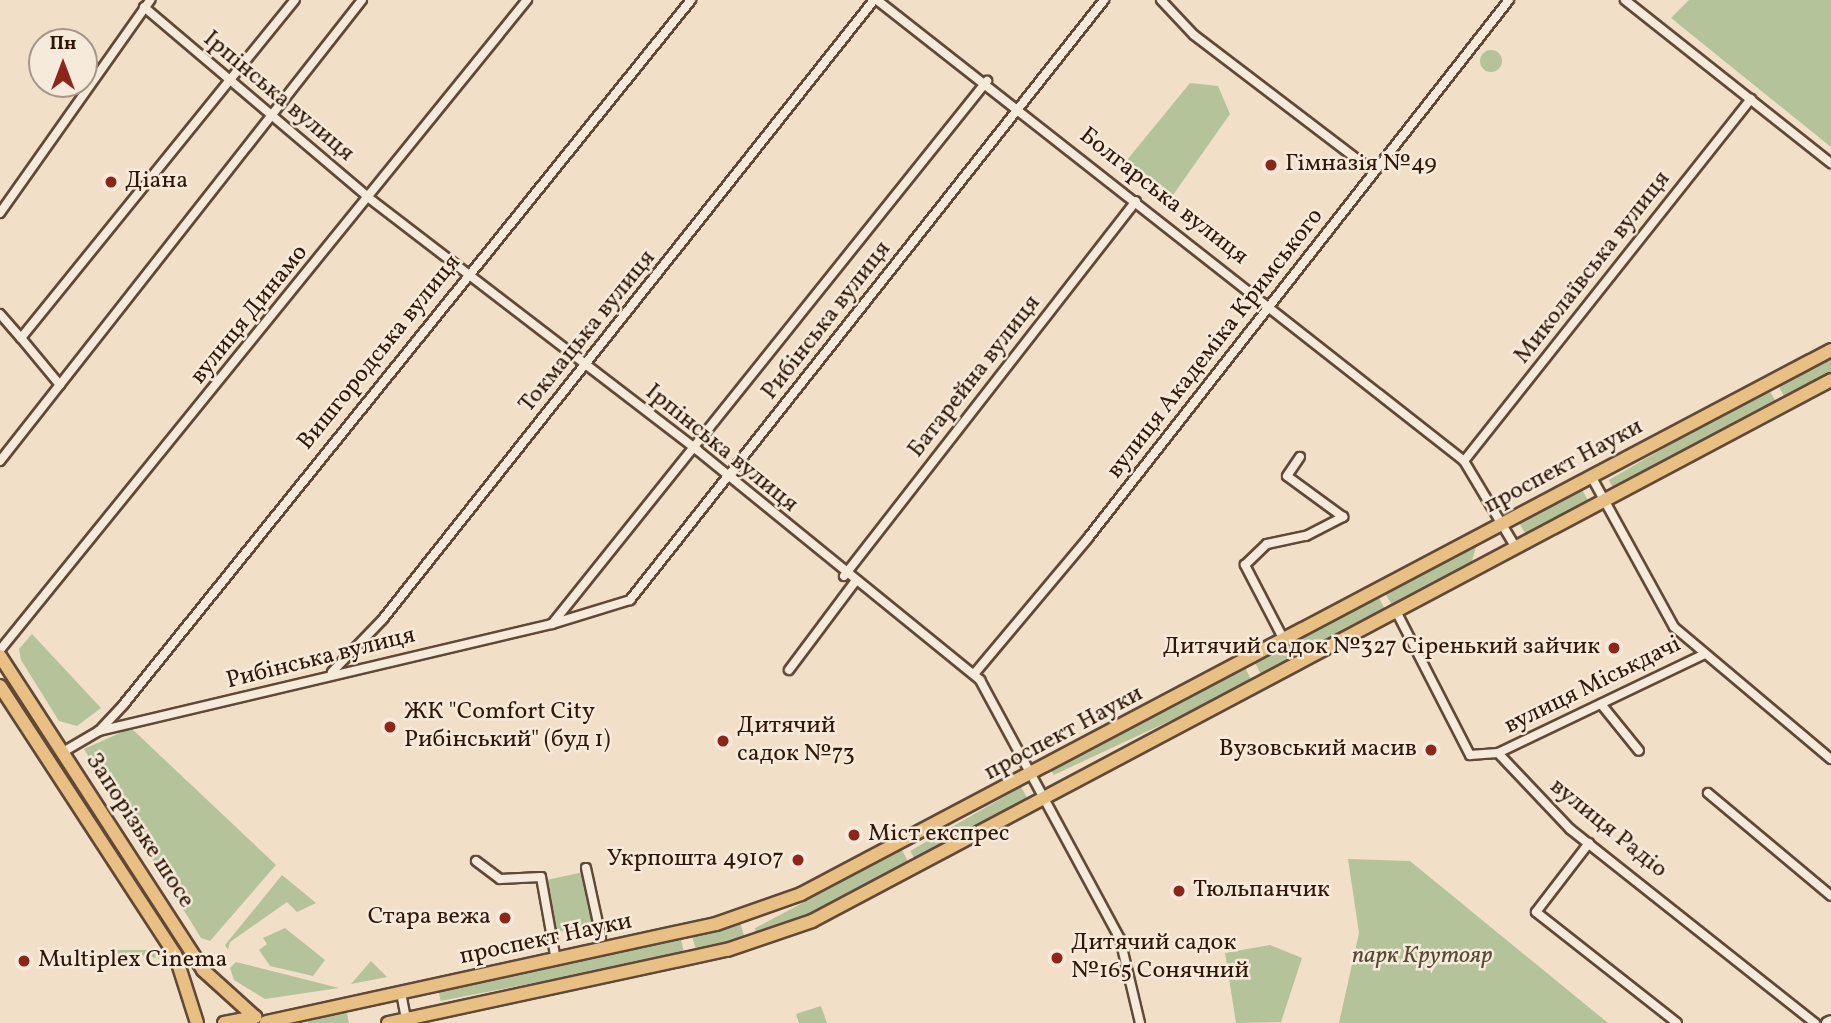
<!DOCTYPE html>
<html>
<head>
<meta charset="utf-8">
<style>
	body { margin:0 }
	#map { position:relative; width:1831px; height:1023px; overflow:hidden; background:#f1dfc7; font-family:Vollkorn,serif }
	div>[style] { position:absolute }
	.green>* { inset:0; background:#b4c39a; transform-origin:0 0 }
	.round { border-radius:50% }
	.roads { filter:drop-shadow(2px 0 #604936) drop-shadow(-2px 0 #604936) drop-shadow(0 2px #604936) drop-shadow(0 -2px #604936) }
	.minor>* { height:8px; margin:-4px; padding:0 4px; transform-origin:4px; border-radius:4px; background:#f6eadb }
	.secondary>* { height:10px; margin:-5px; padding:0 5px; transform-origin:5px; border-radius:5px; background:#f6eadb }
	.primary>* { height:12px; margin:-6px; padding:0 6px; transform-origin:6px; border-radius:6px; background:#e8c084 }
	.dots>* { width:19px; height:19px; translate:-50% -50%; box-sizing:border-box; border:4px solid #f6eadb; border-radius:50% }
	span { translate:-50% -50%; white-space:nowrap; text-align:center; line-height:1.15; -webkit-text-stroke:5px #f6eadb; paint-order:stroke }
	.street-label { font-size:24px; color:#301706 }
	.poi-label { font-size:24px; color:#301706 }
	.left { translate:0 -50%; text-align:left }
	.right { translate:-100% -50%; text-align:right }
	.park-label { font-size:24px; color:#584b32; font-style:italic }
	.north { position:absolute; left:28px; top:28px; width:70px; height:70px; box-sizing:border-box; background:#f6eadb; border:2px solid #a79686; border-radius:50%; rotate:0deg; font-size:19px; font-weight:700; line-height:28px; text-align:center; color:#301706 }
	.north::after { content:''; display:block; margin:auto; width:24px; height:32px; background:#8f2418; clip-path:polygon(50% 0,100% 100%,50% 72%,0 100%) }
</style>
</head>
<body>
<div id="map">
	<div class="green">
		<i style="clip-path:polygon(1689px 0,1831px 0,1831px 147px,1671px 18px)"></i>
		<i class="round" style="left:1480px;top:50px;width:22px;height:22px"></i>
		<i style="clip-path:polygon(1190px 83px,1218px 86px,1230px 114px,1173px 195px,1127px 160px)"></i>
		<i style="clip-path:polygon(1831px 355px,1831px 373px,1785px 398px,1777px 383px)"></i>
		<i style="left:1768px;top:388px;width:16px;height:184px;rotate:60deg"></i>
		<i style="left:1581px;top:488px;width:16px;height:71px;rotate:60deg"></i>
		<i style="clip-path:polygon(1477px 543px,1471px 565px,1393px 607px,1385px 593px)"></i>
		<i style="left:1378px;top:596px;width:17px;height:140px;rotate:62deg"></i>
		<i style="clip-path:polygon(32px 634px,101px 708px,77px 726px,59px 721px,21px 660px,19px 649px)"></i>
		<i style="left:1245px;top:667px;width:17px;height:219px;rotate:65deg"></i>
		<i style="clip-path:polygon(131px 728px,276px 865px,210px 941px,201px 938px,84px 749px)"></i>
		<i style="left:1021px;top:787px;width:16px;height:128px;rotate:60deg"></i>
		<i style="left:902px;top:850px;width:17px;height:167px;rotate:62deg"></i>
		<i style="clip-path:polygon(1348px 859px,1410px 861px,1608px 1023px,1339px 1023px,1359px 933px)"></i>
		<i style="left:584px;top:872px;width:53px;height:41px;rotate:78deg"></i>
		<i style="clip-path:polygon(282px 875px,332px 916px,316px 903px,297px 912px,287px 902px,230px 942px,228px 950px,225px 945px)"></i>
		<i style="left:740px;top:922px;width:18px;height:50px;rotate:74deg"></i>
		<i style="clip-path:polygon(285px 928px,325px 960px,313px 976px,270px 966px,259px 950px,267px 944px,263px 938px)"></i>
		<i style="left:681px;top:938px;width:16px;height:248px;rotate:79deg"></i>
		<i style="clip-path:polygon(1270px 945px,1302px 958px,1281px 1022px,1236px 1023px,1225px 953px)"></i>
		<i style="clip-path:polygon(117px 950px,156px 950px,161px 959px,136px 954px,123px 963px)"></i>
		<i style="clip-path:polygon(371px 961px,387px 977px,351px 984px)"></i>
		<i style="clip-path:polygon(236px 962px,339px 988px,265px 999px,234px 980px,230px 968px)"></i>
		<i style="clip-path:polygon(821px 1006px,827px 1023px,799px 1023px,796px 1014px)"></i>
		<i style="clip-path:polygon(346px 1010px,349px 1023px,308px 1023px,307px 1019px)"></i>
	</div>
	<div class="roads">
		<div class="minor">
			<i style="left:877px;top:0;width:746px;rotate:38.14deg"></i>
			<i style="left:1464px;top:461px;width:101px;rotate:59.1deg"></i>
			<i style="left:1161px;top:0;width:48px;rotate:46.7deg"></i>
			<i style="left:1194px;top:35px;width:226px;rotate:37.3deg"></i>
			<i style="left:1625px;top:0;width:263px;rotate:38.4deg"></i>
			<i style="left:144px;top:7px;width:295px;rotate:40.3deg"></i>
			<i style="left:369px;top:198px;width:414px;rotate:37.5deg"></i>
			<i style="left:697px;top:450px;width:365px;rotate:39.1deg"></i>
			<i style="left:980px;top:680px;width:294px;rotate:61.6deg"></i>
			<i style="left:1120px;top:939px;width:86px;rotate:76.6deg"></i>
			<i style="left:0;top:213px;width:261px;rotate:-54.8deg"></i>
			<i style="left:0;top:314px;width:32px;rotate:49deg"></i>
			<i style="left:60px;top:385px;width:61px;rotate:-129.7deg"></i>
			<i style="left:21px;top:338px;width:435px;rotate:-51deg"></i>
			<i style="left:0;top:461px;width:586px;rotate:-51.86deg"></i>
			<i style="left:1464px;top:461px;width:462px;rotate:-51.6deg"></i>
			<i style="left:1591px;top:476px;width:172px;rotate:61.2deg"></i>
			<i style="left:1674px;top:627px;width:205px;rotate:40.1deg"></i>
			<i style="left:844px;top:576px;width:475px;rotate:-52.1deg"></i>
			<i style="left:1396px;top:611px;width:162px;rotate:62.8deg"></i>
			<i style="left:1470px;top:755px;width:28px;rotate:-4deg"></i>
			<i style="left:1498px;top:753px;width:105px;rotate:46.5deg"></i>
			<i style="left:1570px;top:829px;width:313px;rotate:38.4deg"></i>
			<i style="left:552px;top:624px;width:696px;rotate:-51.3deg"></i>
			<i style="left:1284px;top:640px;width:85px;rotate:-117.5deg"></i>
			<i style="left:1245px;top:565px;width:30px;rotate:-44deg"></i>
			<i style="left:1267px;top:544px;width:40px;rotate:-12deg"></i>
			<i style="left:1306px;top:536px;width:42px;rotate:-27.2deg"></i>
			<i style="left:1343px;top:517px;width:69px;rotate:-143.8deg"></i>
			<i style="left:1287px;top:476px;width:23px;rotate:-56deg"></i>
			<i style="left:0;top:650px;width:837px;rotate:-50.97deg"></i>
			<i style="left:789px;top:670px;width:109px;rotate:-53.2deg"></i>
			<i style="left:332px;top:672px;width:74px;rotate:-46.1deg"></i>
			<i style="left:383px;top:619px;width:790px;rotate:-51.58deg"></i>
			<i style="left:974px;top:674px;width:177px;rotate:-50deg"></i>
			<i style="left:1088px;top:538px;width:683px;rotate:-51.96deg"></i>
			<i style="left:1601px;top:704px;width:60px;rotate:51deg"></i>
			<i style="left:99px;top:731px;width:465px;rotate:-13.3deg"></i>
			<i style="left:552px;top:624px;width:82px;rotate:-17.1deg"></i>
			<i style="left:630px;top:600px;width:765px;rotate:-51.69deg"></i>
			<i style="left:63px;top:752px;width:42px;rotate:-30.3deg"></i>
			<i style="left:99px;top:731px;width:37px;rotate:-47deg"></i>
			<i style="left:124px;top:704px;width:904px;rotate:-51.15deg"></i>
			<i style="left:1498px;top:753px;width:229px;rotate:-25.6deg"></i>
			<i style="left:1708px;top:793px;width:160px;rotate:39.9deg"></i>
			<i style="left:1589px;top:843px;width:87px;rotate:127.5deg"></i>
			<i style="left:1536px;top:912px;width:179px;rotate:38.2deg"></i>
			<i style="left:476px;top:861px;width:30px;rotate:37deg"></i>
			<i style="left:500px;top:879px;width:41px;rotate:-2.8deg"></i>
			<i style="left:541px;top:877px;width:84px;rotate:79.8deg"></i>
			<i style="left:586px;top:868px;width:71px;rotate:77.7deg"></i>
			<i style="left:401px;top:993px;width:25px;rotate:79deg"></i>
		</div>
		<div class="secondary">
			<i style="left:1827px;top:1023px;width:4px;rotate:-27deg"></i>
		</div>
		<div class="primary">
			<i style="left:0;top:656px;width:374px;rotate:57.1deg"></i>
			<i style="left:203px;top:970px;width:70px;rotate:42.1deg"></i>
			<i style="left:0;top:686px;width:320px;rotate:56.9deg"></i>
			<i style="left:175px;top:954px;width:72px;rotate:72.3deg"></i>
			<i style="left:266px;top:1022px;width:461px;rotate:-12.3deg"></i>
			<i style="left:716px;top:924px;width:90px;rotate:-19.4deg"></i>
			<i style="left:801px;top:894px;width:1165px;rotate:-27.84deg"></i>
			<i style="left:224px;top:1023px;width:32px;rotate:-11deg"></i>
			<i style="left:388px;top:1023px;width:347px;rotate:-12.2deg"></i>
			<i style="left:727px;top:950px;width:90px;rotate:-18.8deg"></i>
			<i style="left:812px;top:921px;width:1154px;rotate:-27.96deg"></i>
		</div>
	</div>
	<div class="dots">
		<i style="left:1271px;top:165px;background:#8f2418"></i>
		<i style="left:111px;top:182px;background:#8f2418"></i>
		<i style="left:1614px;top:648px;background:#8f2418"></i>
		<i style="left:390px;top:727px;background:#8f2418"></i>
		<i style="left:723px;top:741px;background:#8f2418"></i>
		<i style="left:1431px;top:750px;background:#8f2418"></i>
		<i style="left:854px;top:835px;background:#8f2418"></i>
		<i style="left:798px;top:860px;background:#8f2418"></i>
		<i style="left:1179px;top:891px;background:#8f2418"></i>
		<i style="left:505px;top:918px;background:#8f2418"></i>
		<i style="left:1057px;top:958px;background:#8f2418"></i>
		<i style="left:24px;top:961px;background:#8f2418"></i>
	</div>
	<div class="street-label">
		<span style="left:278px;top:97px;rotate:40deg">Ірпінська вулиця</span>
		<span style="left:1163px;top:197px;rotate:38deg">Болгарська вулиця</span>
		<span style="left:1593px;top:268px;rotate:-52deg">Миколаївська вулиця</span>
		<span style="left:250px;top:315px;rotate:-51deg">вулиця Динамо</span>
		<span style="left:827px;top:321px;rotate:-52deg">Рибінська вулиця</span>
		<span style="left:588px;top:332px;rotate:-51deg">Токмацька вулиця</span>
		<span style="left:1216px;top:344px;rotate:-52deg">вулиця Академіка Кримського</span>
		<span style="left:380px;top:353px;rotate:-51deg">Вишгородська вулиця</span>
		<span style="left:975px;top:377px;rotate:-52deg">Батарейна вулиця</span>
		<span style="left:721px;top:449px;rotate:39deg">Ірпінська вулиця</span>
		<span style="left:1564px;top:467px;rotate:-28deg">проспект Науки</span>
		<span style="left:321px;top:659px;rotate:-14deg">Рибінська вулиця</span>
		<span style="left:1593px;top:686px;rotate:-26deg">вулиця Міськдачі</span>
		<span style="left:1064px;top:734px;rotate:-28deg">проспект Науки</span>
		<span style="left:1608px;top:829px;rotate:39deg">вулиця Радіо</span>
		<span style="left:139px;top:831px;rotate:57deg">Запорізьке шосе</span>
		<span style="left:546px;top:940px;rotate:-12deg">проспект Науки</span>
	</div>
	<div class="poi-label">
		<span class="left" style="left:1285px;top:165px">Гімназія №49</span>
		<span class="left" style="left:125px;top:182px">Діана</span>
		<span class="right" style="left:1600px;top:648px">Дитячий садок №327 Сіренький зайчик</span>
		<span class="left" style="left:404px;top:727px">ЖК "Comfort City<br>Рибінський" (буд 1)</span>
		<span class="left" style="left:737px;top:741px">Дитячий<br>садок №73</span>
		<span class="right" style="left:1417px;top:750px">Вузовський масив</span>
		<span class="left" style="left:868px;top:835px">Міст експрес</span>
		<span class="right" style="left:784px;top:860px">Укрпошта 49107</span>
		<span class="left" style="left:1193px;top:891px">Тюльпанчик</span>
		<span class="right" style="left:491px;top:918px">Стара вежа</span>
		<span class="left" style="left:1071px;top:958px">Дитячий садок<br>№165 Сонячний</span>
		<span class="left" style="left:38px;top:961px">Multiplex Cinema</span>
	</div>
	<div class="park-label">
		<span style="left:1422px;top:957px">парк Крутояр</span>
	</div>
	<div class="north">Пн</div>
</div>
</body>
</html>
